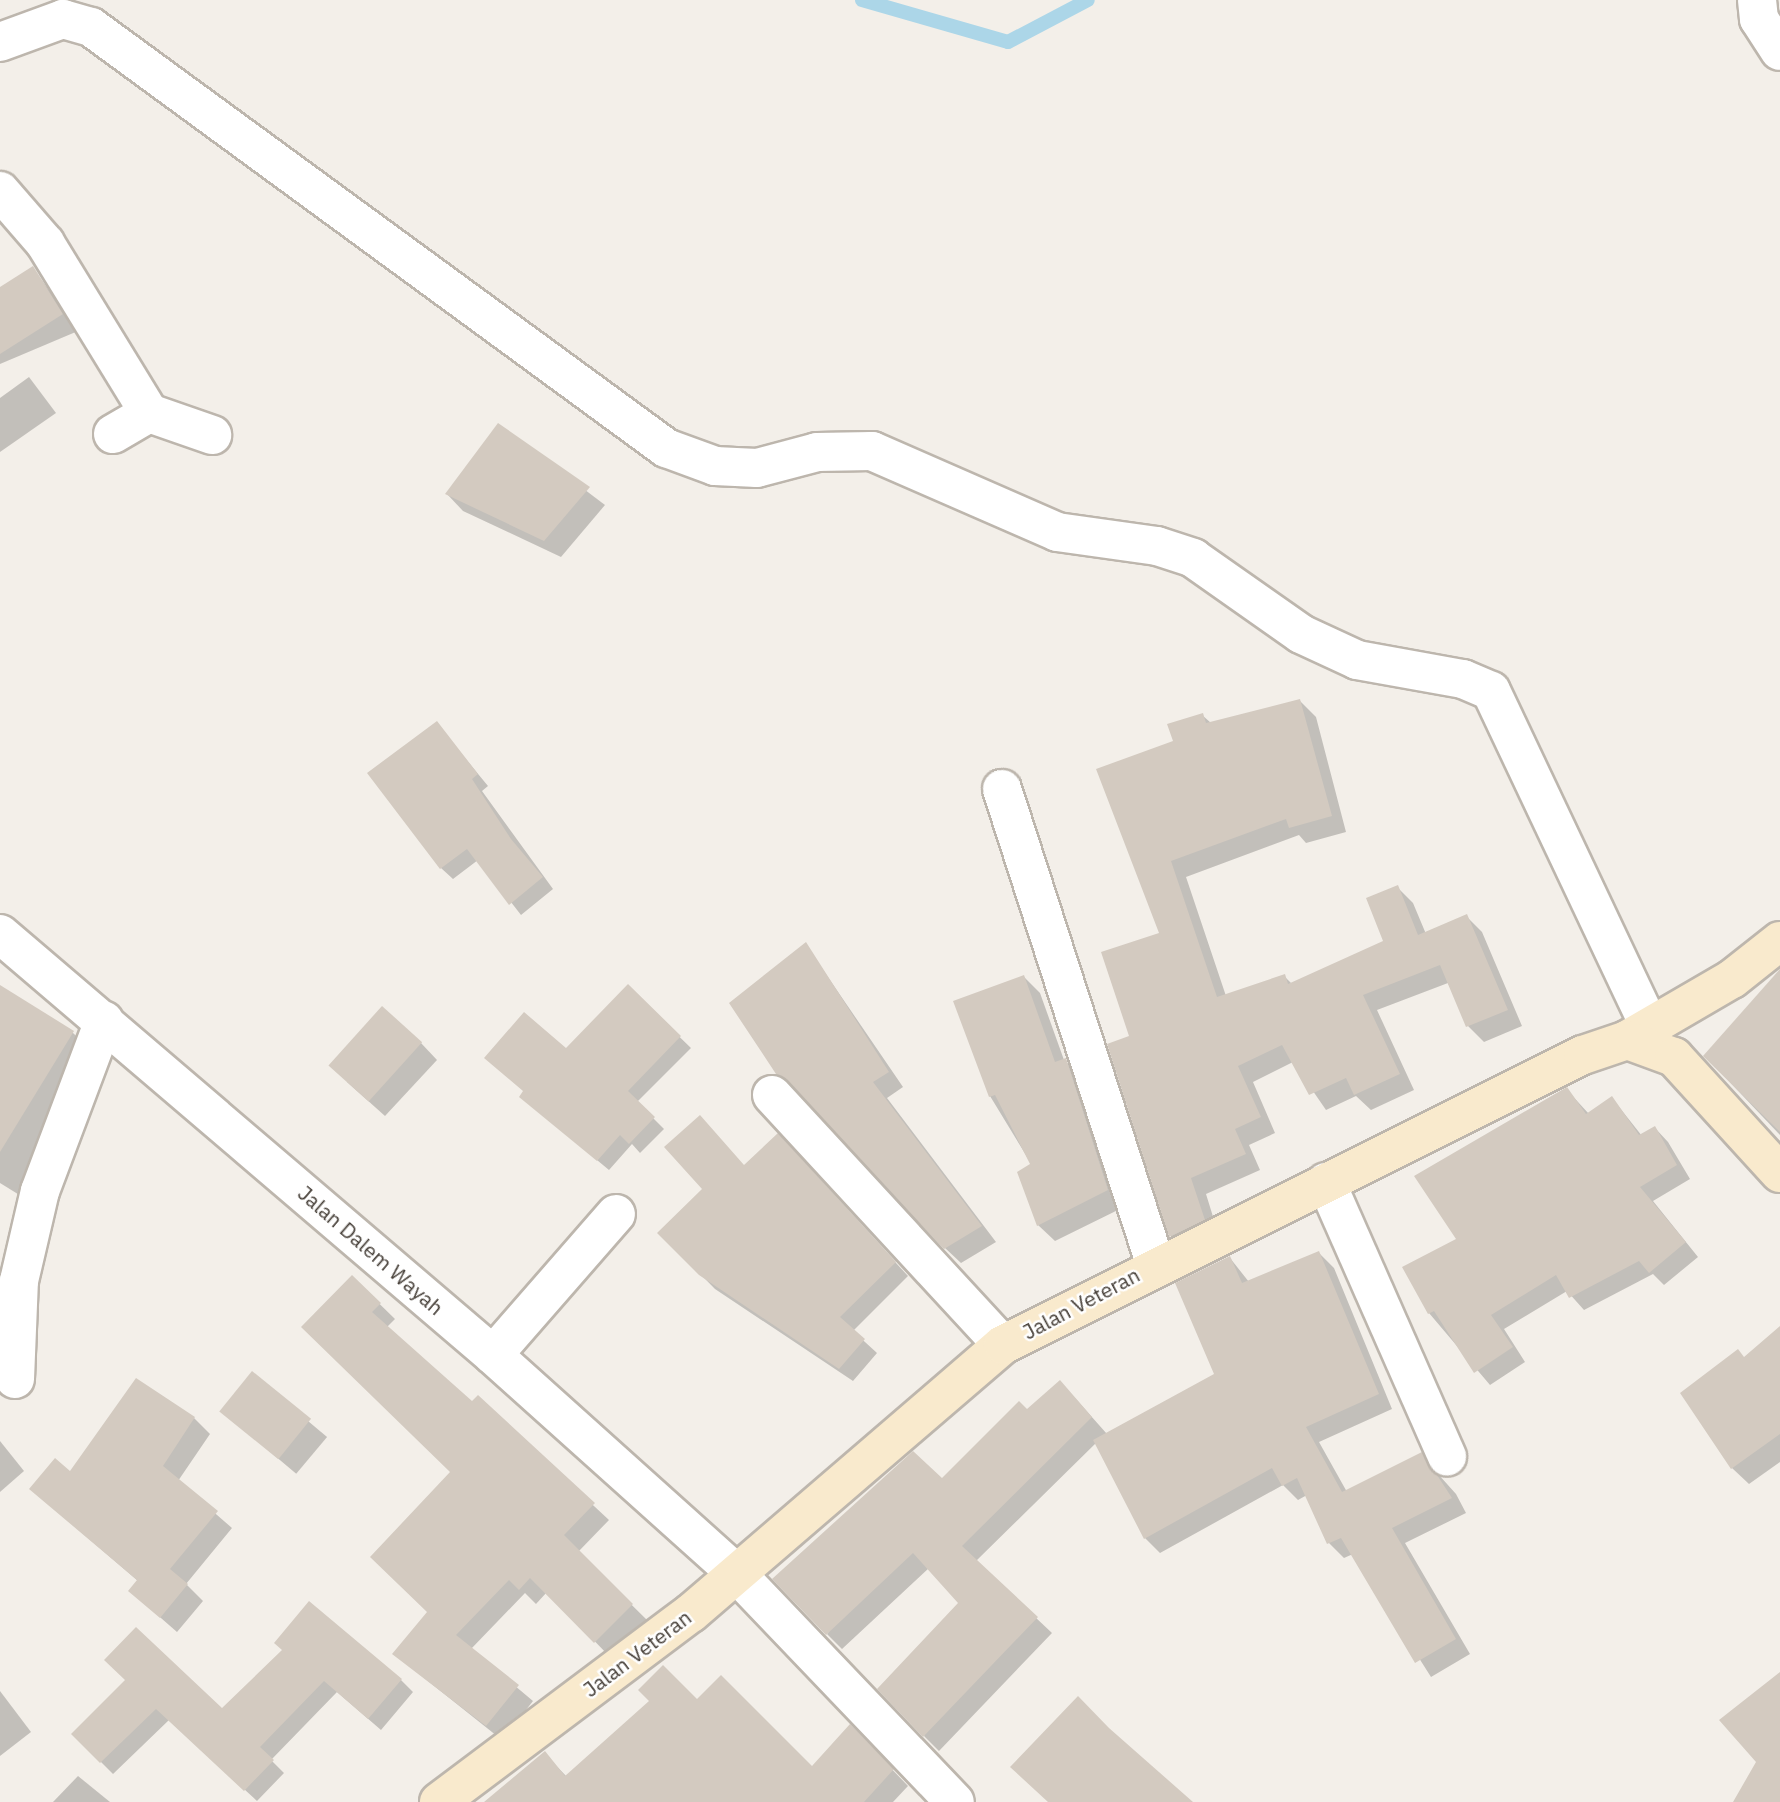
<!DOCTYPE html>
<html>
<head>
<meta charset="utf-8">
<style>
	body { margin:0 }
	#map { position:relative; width:1780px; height:1802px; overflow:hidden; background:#f3efe9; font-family:"IBM Plex Sans",sans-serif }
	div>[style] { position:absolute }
	.shadow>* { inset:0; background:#0003; transform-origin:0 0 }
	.stream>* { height:14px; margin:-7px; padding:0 7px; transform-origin:7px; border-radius:7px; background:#acd6e8 }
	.building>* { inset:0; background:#d3cac0; transform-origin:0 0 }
	.roads { filter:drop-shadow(2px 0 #bdb6ad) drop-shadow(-2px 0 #bdb6ad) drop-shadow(0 2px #bdb6ad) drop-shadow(0 -2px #bdb6ad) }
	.street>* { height:38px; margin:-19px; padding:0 19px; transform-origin:19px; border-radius:19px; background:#fff }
	.secondary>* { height:38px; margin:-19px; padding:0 19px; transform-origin:19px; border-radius:19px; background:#f9eacd }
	span { translate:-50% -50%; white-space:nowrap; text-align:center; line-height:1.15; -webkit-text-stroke:5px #fff; paint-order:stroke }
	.street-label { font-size:21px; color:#463f38 }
</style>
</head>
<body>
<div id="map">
	<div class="shadow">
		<i style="clip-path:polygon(33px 268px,78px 331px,0 364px,0 289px)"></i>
		<i style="clip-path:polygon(29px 377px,56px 413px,0 452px,0 398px)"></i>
		<i style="clip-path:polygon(499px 425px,605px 505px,561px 557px,463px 511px,447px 494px)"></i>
		<i style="clip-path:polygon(1300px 701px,1316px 717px,1346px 832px,1306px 843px,1299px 835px,1186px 877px,1226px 996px,1284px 976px,1292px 984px,1385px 942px,1397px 887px,1413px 903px,1426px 934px,1466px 916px,1482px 932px,1522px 1026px,1484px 1042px,1468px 1026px,1448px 983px,1377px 1010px,1414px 1090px,1371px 1110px,1356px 1096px,1326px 1110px,1293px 1062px,1253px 1082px,1275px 1133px,1249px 1145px,1260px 1170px,1206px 1194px,1219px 1236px,1187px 1252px,1171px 1236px,1109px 1045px,1132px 1037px,1161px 934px,1175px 742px,1202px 715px,1211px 723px)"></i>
		<i style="clip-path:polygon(437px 724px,488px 786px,482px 791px,553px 889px,521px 915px,478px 860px,453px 879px,441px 868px)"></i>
		<i style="clip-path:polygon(806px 945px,903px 1087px,887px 1098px,996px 1242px,961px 1263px,945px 1248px)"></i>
		<i style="clip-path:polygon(1780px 975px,1780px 1135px,1705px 1056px)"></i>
		<i style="clip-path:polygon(1024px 977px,1040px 993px,1064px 1060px,1082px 1077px,1124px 1207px,1055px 1241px,1038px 1225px,1032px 1165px,990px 1096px)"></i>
		<i style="clip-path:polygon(0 987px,73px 1033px,97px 1056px,34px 1204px,0 1183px)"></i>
		<i style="clip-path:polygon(628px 987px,691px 1048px,637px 1102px,664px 1129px,640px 1153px,632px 1144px,609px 1170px,521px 1097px)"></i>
		<i style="clip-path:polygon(421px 1043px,437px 1060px,385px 1116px,347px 1082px)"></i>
		<i style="clip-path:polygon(1567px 1090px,1589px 1114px,1612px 1098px,1642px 1136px,1655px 1128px,1668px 1142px,1690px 1179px,1653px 1201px,1698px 1257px,1664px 1285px,1653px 1274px,1584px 1310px,1567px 1291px,1504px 1329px,1525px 1362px,1490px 1385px,1429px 1313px,1459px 1239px)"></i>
		<i style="clip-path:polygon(791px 1149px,908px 1276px,853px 1331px,877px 1353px,853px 1381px,715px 1289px,660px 1233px)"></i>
		<i style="clip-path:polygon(1319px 1253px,1334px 1268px,1392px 1409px,1319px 1442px,1347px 1492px,1421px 1455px,1456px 1494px,1466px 1513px,1405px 1543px,1470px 1654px,1431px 1677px,1353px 1554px,1344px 1558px,1329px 1543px,1307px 1495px,1298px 1500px,1283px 1485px,1160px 1553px,1145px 1538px,1096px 1443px,976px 1561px,1052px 1633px,939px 1751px,924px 1736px,960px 1603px,929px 1568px,842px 1649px,827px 1634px,942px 1481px,1027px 1411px,1075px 1398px,1107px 1434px,1217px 1375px,1230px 1258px,1249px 1282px)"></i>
		<i style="clip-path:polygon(352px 1277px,395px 1319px,387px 1327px,472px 1403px,478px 1398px,609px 1520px,578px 1552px,647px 1620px,610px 1657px,547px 1592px,536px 1604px,525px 1593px,471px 1649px,533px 1701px,502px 1740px,394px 1654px,429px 1612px,452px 1472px)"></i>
		<i style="clip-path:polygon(1780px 1329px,1780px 1462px,1749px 1484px,1732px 1468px,1745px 1359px)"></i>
		<i style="left:252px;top:1374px;width:98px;height:48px;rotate:40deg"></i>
		<i style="clip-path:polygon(194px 1418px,210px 1434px,178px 1481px,232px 1528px,186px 1584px,203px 1601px,177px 1632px,130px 1591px,138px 1581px,31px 1489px)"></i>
		<i style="clip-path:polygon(0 1441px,24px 1471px,0 1492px)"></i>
		<i style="clip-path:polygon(284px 1651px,401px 1680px,413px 1692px,381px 1730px,337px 1692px,271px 1760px,284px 1773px,257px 1801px,169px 1720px,113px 1774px,73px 1734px,128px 1680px,222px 1711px)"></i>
		<i style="clip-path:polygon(0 1691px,31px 1732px,0 1756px)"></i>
		<i style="clip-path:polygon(697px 1702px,812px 1768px,865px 1741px,908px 1786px,893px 1802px,487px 1802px,545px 1754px,567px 1777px)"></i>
		<i style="clip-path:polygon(78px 1776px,110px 1802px,53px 1802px)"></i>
	</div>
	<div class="stream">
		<i style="left:862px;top:0;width:152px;rotate:16deg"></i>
		<i style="left:1008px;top:42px;width:90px;rotate:-27.7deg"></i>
	</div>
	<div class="building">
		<i style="clip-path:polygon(33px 266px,63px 314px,0 354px,0 287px)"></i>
		<i style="clip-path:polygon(498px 423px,590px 487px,544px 541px,445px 494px)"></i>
		<i style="clip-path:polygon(1300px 699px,1332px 816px,1289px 828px,1286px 819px,1171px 861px,1217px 997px,1285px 974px,1288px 984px,1383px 941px,1366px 898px,1398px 885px,1418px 935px,1467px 914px,1508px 1010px,1466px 1027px,1440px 965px,1363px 995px,1400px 1074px,1354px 1095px,1346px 1078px,1309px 1095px,1282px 1045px,1238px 1066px,1261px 1117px,1235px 1129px,1246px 1154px,1191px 1178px,1205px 1220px,1169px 1237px,1107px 1044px,1129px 1036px,1101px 952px,1159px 933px,1096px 769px,1173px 741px,1167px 724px,1203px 713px,1206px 723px)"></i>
		<i style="clip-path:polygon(437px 721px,478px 774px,472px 779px,511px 839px,543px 877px,509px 905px,467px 849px,440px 869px,367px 773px)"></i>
		<i style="clip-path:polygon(806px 942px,889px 1072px,873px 1082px,982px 1226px,944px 1249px,776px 1074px,729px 1003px)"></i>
		<i style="clip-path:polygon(1780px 969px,1780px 1132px,1703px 1056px)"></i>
		<i style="clip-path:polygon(1024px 975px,1055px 1062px,1066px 1058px,1108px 1190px,1037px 1226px,1017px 1172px,1030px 1164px,995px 1095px,989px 1097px,953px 1001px)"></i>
		<i style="clip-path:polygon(628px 984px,681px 1036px,628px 1091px,655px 1117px,629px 1144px,620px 1135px,597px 1161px,519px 1097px,523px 1091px,484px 1058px,524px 1012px,566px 1048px)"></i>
		<i style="clip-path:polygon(0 985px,74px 1031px,0 1152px)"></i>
		<i style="left:382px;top:1006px;width:54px;height:80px;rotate:42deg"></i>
		<i style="clip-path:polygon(1567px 1087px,1586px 1114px,1612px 1096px,1639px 1135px,1655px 1126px,1677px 1165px,1640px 1187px,1686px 1242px,1649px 1273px,1639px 1261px,1569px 1298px,1556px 1275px,1491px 1315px,1513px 1347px,1474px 1373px,1434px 1311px,1428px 1314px,1402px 1267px,1456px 1239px,1414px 1176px)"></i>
		<i style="clip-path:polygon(700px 1115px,744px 1165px,778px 1133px,896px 1262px,840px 1317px,865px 1339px,839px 1369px,699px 1275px,657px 1233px,702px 1189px,664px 1147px)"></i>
		<i style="clip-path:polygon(1319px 1251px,1379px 1394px,1306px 1427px,1342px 1492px,1422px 1452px,1452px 1498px,1392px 1528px,1456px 1639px,1415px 1663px,1341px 1538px,1327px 1544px,1297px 1478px,1282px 1486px,1272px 1468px,1144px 1539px,1093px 1440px,1214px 1374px,1175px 1283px,1230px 1256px,1242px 1283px)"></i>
		<i style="clip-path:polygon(352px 1275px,381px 1303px,372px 1312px,472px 1401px,478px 1395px,595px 1503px,564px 1535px,633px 1604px,594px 1643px,530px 1578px,519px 1590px,509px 1580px,456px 1635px,519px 1685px,486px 1726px,392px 1654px,427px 1612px,370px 1557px,450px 1472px,301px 1327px)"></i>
		<i style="clip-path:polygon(1780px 1326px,1780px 1434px,1731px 1469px,1680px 1393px,1738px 1349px,1744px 1357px)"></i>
		<i style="left:252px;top:1371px;width:76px;height:52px;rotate:39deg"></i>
		<i style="clip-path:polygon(136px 1378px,195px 1417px,163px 1466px,218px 1511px,170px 1569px,188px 1584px,160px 1618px,128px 1591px,137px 1580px,29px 1489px,55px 1458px,70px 1471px)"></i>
		<i style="clip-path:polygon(1060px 1380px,1092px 1417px,962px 1546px,1038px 1617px,923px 1737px,877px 1689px,958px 1603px,913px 1553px,826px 1635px,772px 1579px,913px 1451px,942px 1478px,1019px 1401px,1027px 1409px)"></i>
		<i style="clip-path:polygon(309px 1601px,402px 1679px,368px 1719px,324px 1681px,260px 1747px,274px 1760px,244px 1791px,156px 1709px,100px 1763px,71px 1734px,125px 1680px,104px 1660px,136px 1627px,222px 1708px,282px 1650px,274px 1643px)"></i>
		<i style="clip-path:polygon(663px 1665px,697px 1699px,721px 1675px,812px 1766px,850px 1724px,894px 1769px,864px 1802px,484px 1802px,545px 1751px,565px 1776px,649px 1701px,638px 1690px)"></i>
		<i style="clip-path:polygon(1780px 1672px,1780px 1802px,1733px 1802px,1756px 1762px,1719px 1720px)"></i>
		<i style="clip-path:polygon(1078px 1696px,1109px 1728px,1193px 1802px,1048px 1802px,1010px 1767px)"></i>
	</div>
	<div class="roads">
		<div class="street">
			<i style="left:1757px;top:0;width:19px;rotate:84deg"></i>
			<i style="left:1759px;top:19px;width:38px;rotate:57deg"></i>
			<i style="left:0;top:42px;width:67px;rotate:-20.1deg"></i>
			<i style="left:63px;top:19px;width:29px;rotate:16deg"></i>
			<i style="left:91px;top:27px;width:713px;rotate:36.21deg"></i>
			<i style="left:666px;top:448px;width:52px;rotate:20.2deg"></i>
			<i style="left:715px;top:466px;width:42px;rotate:2.7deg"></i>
			<i style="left:757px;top:468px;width:62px;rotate:-14.9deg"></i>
			<i style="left:817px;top:452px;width:55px;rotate:-1deg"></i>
			<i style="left:872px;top:451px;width:202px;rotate:23.6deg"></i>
			<i style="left:1057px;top:532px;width:101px;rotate:8deg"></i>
			<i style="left:1157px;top:546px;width:38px;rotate:18deg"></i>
			<i style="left:1193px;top:558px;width:132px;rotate:35.1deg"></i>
			<i style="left:1301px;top:634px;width:62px;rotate:24.9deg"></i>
			<i style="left:1357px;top:660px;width:108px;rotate:10.2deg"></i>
			<i style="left:1463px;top:679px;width:30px;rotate:23deg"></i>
			<i style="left:1491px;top:691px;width:369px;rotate:64.7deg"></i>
			<i style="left:0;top:191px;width:69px;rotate:49.1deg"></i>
			<i style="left:45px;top:243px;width:199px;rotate:58.5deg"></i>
			<i style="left:149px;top:413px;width:67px;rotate:19.2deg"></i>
			<i style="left:113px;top:434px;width:42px;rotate:-30.3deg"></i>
			<i style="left:1002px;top:789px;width:499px;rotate:72.1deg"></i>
			<i style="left:0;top:934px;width:648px;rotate:40.5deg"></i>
			<i style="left:493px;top:1355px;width:325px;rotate:41.9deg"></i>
			<i style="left:735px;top:1572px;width:318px;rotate:46.3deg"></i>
			<i style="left:772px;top:1095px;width:340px;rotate:47.3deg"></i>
			<i style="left:1326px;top:1182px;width:300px;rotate:66.2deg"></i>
			<i style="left:493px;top:1355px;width:187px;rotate:-48.9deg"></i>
			<i style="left:15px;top:1379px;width:98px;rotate:-87.7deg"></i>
			<i style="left:19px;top:1281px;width:92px;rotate:-76.9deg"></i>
			<i style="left:40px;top:1191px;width:182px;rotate:-69.4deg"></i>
		</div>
		<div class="secondary">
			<i style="left:1627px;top:1040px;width:121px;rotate:-30.2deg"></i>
			<i style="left:1732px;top:979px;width:61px;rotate:-38.4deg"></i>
			<i style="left:439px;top:1802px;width:315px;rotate:-36.9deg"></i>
			<i style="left:691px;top:1613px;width:411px;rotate:-40.7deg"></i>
			<i style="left:1003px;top:1345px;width:648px;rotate:-26.57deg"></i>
			<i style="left:1583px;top:1055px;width:46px;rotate:-18.8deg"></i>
			<i style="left:1627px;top:1040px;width:50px;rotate:19.9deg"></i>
			<i style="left:1674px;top:1057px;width:157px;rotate:47.6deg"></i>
		</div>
	</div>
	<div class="street-label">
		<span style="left:371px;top:1250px;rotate:41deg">Jalan Dalem Wayah</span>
		<span style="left:1081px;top:1303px;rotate:-28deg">Jalan Veteran</span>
		<span style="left:637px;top:1653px;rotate:-37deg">Jalan Veteran</span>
	</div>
</div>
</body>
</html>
